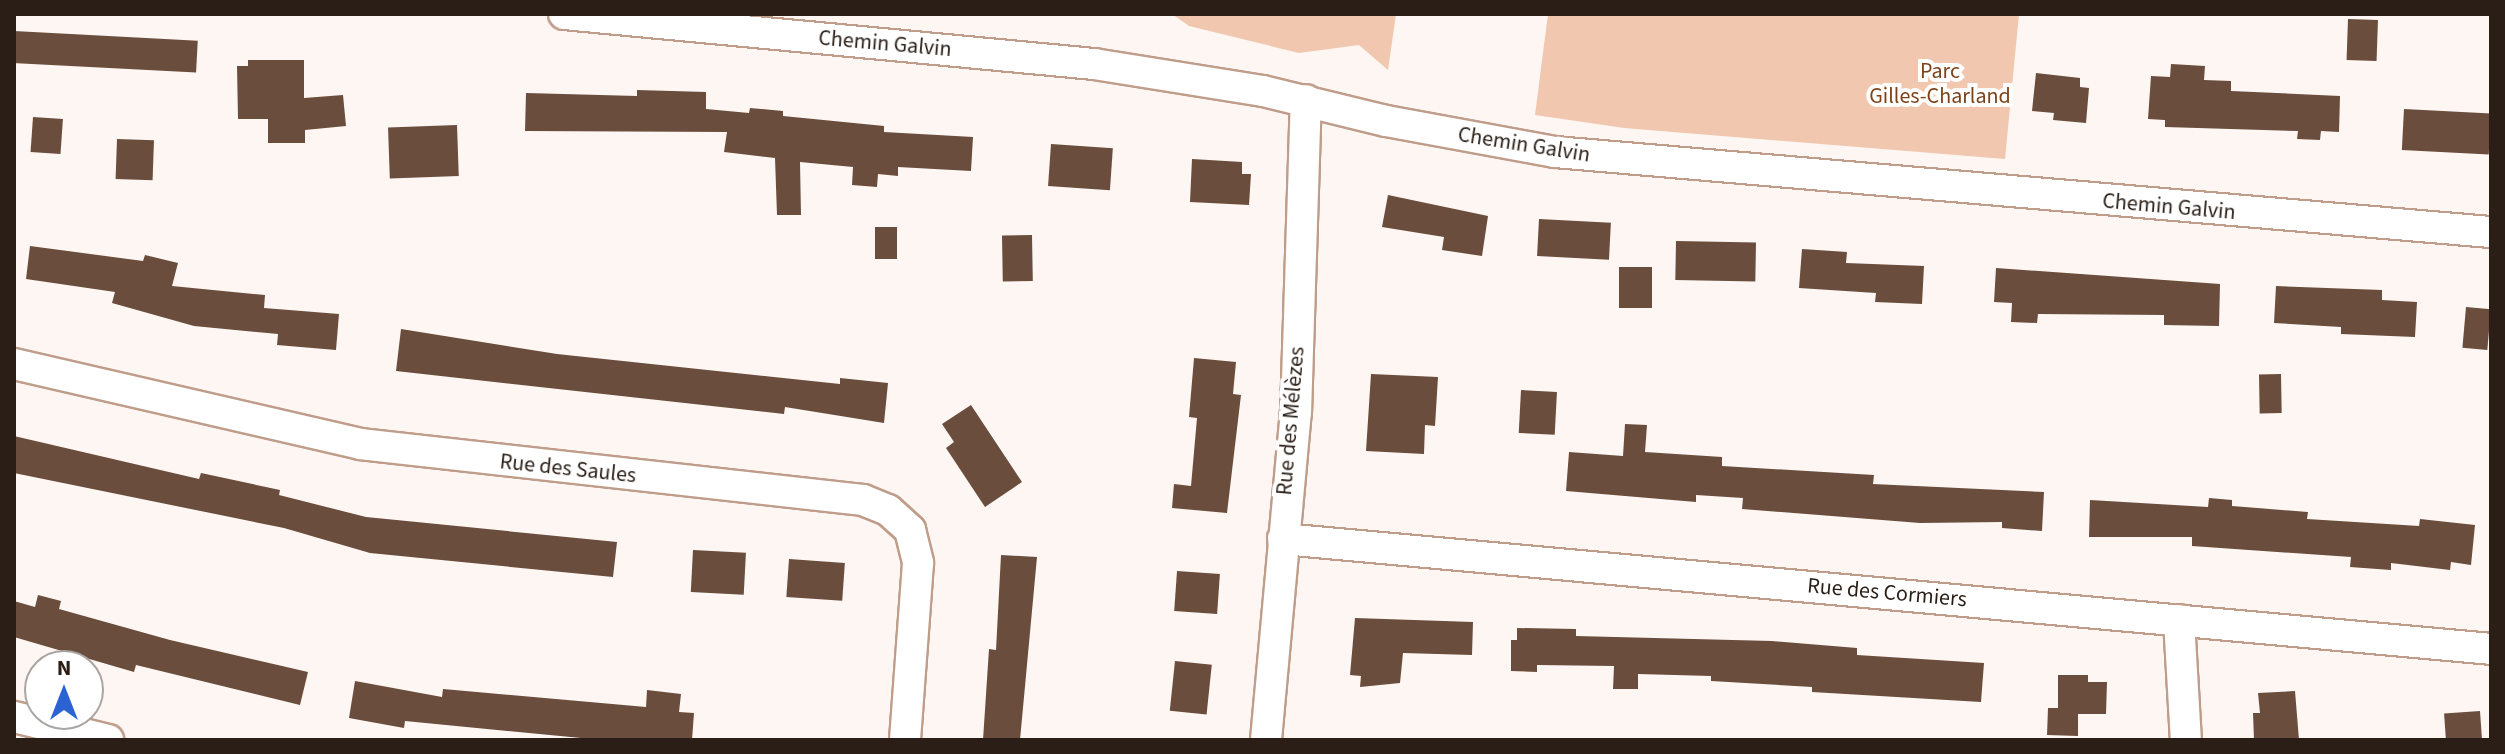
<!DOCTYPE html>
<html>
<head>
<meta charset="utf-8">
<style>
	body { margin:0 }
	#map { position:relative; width:2505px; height:754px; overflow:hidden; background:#fdf6f2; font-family:"Source Sans 3",sans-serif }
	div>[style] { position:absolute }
	.green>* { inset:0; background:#f2c7af }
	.building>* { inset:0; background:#6a4d3c; transform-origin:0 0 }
	.roads { filter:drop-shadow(2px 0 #bf9d8a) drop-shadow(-2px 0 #bf9d8a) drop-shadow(0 2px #bf9d8a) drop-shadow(0 -2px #bf9d8a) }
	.minor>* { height:30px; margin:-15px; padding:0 15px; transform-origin:15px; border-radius:15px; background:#fff }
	span { translate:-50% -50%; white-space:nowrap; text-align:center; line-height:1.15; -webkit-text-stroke:8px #fff; paint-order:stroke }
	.street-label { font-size:22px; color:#2a1e16 }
	.park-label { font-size:22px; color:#7e431a }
	.frame { position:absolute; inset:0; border:16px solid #2a1e16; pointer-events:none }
	.north { position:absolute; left:24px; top:650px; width:80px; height:80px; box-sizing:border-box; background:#fff; border:2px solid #aaa5a2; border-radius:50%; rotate:0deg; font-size:22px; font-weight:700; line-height:32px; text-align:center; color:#2a1e16 }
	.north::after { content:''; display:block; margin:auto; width:28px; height:36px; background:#2b64d2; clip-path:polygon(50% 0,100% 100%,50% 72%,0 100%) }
</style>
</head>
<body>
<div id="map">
	<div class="green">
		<i style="clip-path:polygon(1172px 14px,1396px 14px,1388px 70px,1359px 45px,1299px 53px,1189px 26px)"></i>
		<i style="clip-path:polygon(1548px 14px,2019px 14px,2005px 159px,1624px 128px,1535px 115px)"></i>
	</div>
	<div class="building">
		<i style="left:2348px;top:19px;width:30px;height:41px;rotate:2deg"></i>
		<i style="left:14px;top:31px;width:184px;height:32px;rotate:3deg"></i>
		<i style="clip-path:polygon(248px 60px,304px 60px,304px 98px,343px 95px,346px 126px,305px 130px,305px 143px,268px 143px,268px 119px,238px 119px,237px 66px,248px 66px)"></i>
		<i style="clip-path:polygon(2171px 64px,2205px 66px,2204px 80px,2231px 81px,2231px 91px,2340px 96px,2339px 132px,2321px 131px,2320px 140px,2297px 139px,2298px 131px,2165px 127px,2165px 120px,2148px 119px,2151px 76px,2170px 77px)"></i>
		<i style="clip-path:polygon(2036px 73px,2080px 78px,2080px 87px,2089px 88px,2086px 123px,2053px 120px,2054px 113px,2032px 111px)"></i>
		<i style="clip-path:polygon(637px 90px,706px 92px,706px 109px,749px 113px,750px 108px,783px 111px,783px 116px,884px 126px,884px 132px,973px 137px,971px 171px,898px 167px,898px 176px,878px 174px,877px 187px,852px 185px,853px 167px,800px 162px,801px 215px,777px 215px,775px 158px,724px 152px,727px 132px,525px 131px,526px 93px,637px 96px)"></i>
		<i style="left:2404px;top:109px;width:87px;height:41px;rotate:3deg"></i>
		<i style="left:33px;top:117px;width:30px;height:35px;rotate:4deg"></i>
		<i style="left:457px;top:125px;width:51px;height:69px;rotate:88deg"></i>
		<i style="left:117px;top:139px;width:37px;height:40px;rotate:2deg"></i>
		<i style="left:1051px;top:144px;width:62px;height:42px;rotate:4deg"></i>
		<i style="clip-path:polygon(1192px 159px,1242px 162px,1242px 174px,1251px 174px,1249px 205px,1190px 202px)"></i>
		<i style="clip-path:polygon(1388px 195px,1488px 216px,1482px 256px,1442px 250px,1444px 237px,1382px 227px)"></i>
		<i style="left:1539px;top:219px;width:72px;height:37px;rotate:3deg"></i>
		<i style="left:875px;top:227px;width:22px;height:32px"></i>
		<i style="left:1032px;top:235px;width:46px;height:30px;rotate:89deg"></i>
		<i style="left:1676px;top:241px;width:80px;height:39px;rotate:1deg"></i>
		<i style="clip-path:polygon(30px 246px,143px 261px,145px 255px,178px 263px,172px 286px,265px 295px,264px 308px,339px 314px,336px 350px,277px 345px,278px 334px,194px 326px,112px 303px,115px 292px,26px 279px)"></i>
		<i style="clip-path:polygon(1802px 249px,1847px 252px,1846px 263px,1924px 266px,1922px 304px,1875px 302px,1876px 293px,1799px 288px)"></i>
		<i style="left:1619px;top:267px;width:33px;height:41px"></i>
		<i style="clip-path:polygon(1996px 268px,2220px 284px,2219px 326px,2164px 325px,2164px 315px,2038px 314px,2037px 323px,2011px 322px,2012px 303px,1994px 302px)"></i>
		<i style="clip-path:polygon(2276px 286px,2382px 290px,2382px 300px,2417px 302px,2415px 337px,2341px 334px,2341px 327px,2274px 323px)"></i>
		<i style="left:2466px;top:307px;width:25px;height:41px;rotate:5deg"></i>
		<i style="clip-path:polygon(401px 329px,557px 354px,840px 384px,840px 378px,888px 383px,884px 423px,785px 407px,784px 414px,396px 371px)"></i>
		<i style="clip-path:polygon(1194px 358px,1236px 362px,1233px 394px,1241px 395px,1227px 513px,1172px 508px,1174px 484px,1191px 486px,1197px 418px,1189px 417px)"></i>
		<i style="clip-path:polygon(1371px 374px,1438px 377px,1435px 426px,1425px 425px,1424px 454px,1366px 451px)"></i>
		<i style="left:2281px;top:374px;width:39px;height:22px;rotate:89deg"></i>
		<i style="left:1521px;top:390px;width:36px;height:43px;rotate:3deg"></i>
		<i style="clip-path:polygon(971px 405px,1022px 482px,985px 507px,946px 448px,954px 442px,942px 424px)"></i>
		<i style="clip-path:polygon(1625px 424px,1647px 425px,1645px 452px,1722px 457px,1722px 466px,1874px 475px,1873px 484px,2044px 492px,2042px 531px,2002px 528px,2002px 522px,1920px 523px,1742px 509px,1743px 498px,1696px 495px,1696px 502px,1566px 491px,1569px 452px,1623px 456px)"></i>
		<i style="clip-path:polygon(14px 436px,199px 479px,201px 473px,280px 490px,279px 495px,366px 517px,617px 542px,613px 577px,370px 553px,284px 528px,14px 473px)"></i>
		<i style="clip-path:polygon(2209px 498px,2232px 500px,2232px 506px,2308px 512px,2307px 519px,2419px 526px,2420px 519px,2475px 525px,2471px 565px,2451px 562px,2450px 570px,2391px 563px,2391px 570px,2350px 567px,2351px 557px,2192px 546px,2192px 537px,2089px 537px,2090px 500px,2208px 507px)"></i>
		<i style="left:693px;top:550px;width:53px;height:42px;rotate:3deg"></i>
		<i style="clip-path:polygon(1001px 555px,1037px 557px,1020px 740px,983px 740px,989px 649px,996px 650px)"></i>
		<i style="left:789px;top:559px;width:56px;height:38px;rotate:4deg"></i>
		<i style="left:1177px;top:571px;width:43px;height:40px;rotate:4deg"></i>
		<i style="clip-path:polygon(38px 595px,61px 601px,59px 609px,170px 640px,308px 672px,300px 705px,136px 665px,134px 672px,14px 637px,14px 601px,35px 607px)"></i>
		<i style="clip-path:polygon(1355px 618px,1473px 622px,1472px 655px,1403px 653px,1400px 683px,1360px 687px,1361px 676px,1350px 675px)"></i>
		<i style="clip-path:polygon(1517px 628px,1576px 629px,1576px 636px,1772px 641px,1857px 648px,1857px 655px,1984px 663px,1981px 702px,1812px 692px,1812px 687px,1711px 681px,1711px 676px,1638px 674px,1638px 689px,1613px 689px,1614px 666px,1537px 665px,1537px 672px,1511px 671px,1511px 640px,1517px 640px)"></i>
		<i style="left:1175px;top:661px;width:37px;height:50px;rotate:6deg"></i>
		<i style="clip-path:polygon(2058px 675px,2088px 675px,2088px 682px,2107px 682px,2106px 714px,2078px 714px,2078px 736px,2047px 735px,2048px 708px,2058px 708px)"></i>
		<i style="clip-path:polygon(355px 681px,442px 697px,443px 689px,646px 707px,647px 690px,681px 694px,679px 712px,694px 713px,692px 740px,602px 740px,405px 721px,404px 728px,349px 718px)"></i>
		<i style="clip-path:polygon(2295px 691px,2299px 740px,2254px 740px,2253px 713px,2260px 713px,2258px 693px)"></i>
		<i style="left:2480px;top:711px;width:29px;height:36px;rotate:86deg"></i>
	</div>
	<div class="roads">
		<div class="minor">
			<i style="left:564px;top:14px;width:532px;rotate:5.39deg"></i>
			<i style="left:1094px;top:64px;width:171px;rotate:9.1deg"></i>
			<i style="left:1263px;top:91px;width:127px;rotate:13.7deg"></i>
			<i style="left:1386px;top:121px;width:172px;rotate:10.4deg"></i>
			<i style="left:1555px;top:152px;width:939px;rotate:4.89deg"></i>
			<i style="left:14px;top:364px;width:355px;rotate:13deg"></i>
			<i style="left:360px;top:444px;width:506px;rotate:6.35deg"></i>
			<i style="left:863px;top:500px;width:27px;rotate:22deg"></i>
			<i style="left:888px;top:510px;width:30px;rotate:42deg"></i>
			<i style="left:910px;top:530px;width:34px;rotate:76deg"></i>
			<i style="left:918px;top:563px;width:177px;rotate:94.2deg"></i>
			<i style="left:1283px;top:539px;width:1213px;rotate:5.2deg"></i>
			<i style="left:2179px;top:620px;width:120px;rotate:86.7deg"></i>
			<i style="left:14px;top:717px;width:97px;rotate:13.7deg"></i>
			<i style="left:1266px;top:740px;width:328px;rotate:-84.8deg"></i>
			<i style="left:1296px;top:413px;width:313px;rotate:-88.2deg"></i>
		</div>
	</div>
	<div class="street-label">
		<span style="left:885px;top:44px;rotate:5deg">Chemin Galvin</span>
		<span style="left:1524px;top:145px;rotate:9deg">Chemin Galvin</span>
		<span style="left:2169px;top:207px;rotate:5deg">Chemin Galvin</span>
		<span style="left:1291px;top:421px;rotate:-85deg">Rue des Mélèzes</span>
		<span style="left:568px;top:469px;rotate:6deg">Rue des Saules</span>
		<span style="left:1887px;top:593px;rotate:5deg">Rue des Cormiers</span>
	</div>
	<div class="park-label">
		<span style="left:1940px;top:84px">Parc<br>Gilles-Charland</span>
	</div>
	<div class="frame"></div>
	<div class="north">N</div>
</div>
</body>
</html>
